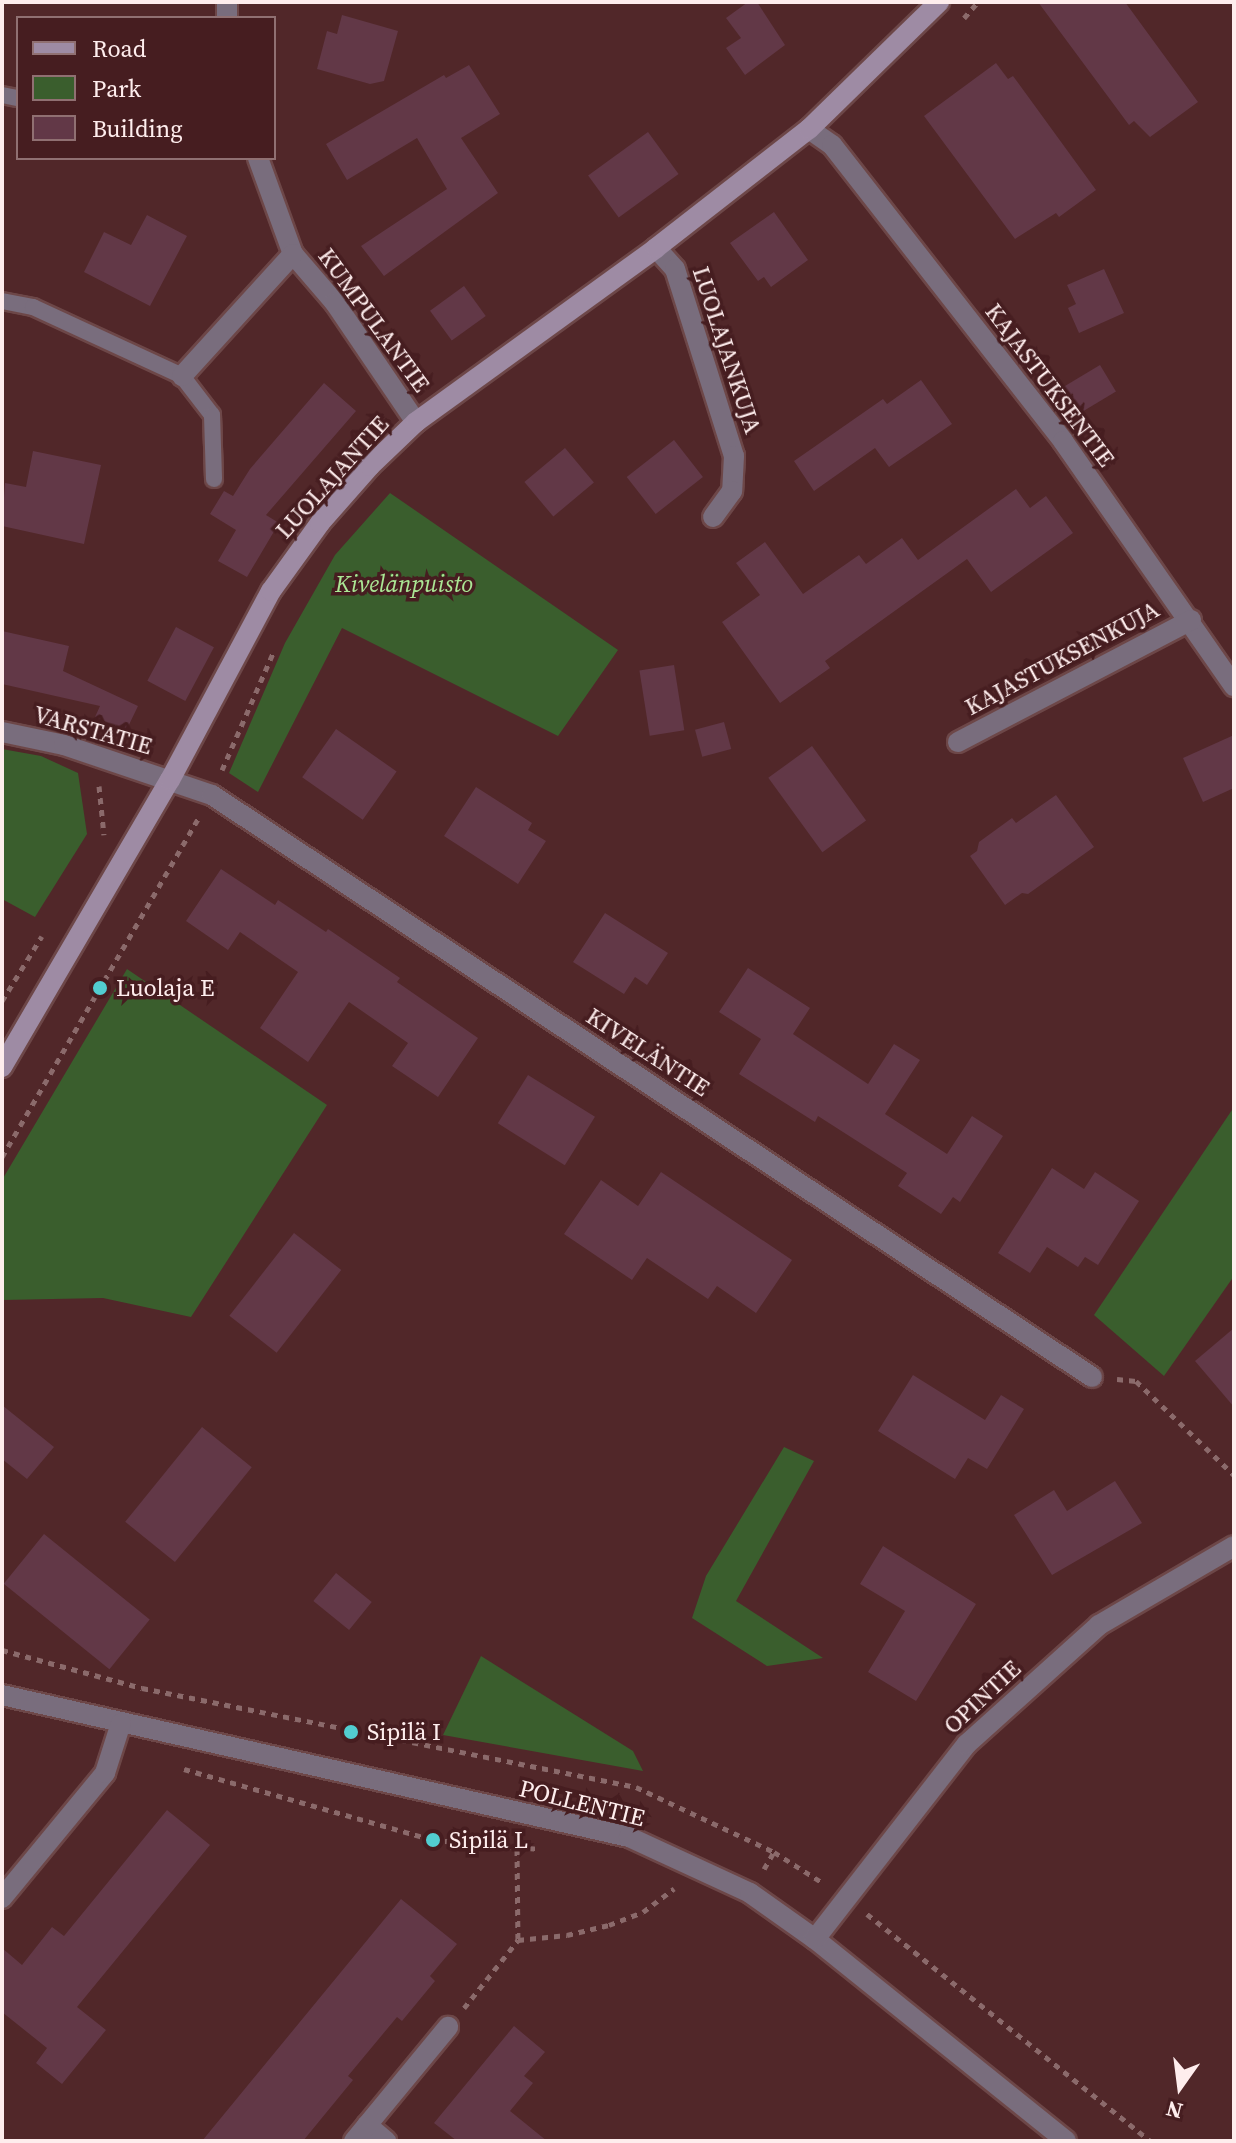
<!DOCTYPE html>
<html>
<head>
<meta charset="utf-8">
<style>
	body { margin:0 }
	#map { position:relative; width:1236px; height:2143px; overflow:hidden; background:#512729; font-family:"Source Serif 4",serif }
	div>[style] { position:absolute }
	.green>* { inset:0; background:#3a5e2d }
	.building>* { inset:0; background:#623847; transform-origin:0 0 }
	.path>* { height:5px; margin-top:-2.5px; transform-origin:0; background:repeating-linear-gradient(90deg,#8b6a6b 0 6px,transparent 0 12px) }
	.roads { filter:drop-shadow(2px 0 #6d4748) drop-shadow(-2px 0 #6d4748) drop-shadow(0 2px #6d4748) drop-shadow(0 -2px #6d4748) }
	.service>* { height:16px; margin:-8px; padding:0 8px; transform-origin:8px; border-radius:8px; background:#796d7d }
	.minor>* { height:20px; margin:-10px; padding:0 10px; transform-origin:10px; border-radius:10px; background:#796d7d }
	.secondary>* { height:20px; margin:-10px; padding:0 10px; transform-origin:10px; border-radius:10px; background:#9e8ba4 }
	.dots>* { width:22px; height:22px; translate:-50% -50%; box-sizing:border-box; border:4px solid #461d20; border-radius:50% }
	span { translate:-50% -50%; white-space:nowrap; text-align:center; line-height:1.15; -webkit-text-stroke:7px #461d20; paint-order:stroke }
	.street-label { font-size:24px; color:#feeded }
	.park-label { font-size:24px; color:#abe795; font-style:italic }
	.poi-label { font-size:24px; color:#feeded }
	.left { translate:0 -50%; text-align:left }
	.frame { position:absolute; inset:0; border:4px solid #feeded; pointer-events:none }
	.legend { position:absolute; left:16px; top:16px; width:260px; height:144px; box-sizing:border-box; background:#461d20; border:2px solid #907072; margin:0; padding:10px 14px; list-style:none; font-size:24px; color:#feeded }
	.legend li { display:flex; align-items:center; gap:16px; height:40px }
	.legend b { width:40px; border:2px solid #907072 }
	.north { position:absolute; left:1140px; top:2047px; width:80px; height:80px; -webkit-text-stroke:6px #461d20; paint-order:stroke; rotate:194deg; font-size:22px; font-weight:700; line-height:32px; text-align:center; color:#feeded }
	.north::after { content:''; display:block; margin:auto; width:28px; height:36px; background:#feeded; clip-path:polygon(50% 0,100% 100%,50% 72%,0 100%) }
</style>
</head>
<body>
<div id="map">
	<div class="green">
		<i style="clip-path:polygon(390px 493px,618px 650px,558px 736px,342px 628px,258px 792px,229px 773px,285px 643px,335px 555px)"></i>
		<i style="clip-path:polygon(2px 749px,41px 756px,78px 773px,87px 834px,35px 917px,2px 899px)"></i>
		<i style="clip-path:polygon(127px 969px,327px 1105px,191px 1317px,103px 1298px,2px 1300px,2px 1180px)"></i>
		<i style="clip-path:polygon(1234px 1107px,1234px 1276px,1164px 1376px,1094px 1315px)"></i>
		<i style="clip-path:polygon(784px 1447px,814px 1461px,736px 1601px,823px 1658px,767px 1666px,692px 1618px,706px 1576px)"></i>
		<i style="clip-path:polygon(481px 1656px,633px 1751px,643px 1771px,443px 1735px)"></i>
	</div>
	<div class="building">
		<i style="clip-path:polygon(748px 2px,757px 2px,785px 45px,745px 75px,726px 48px,741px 38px,726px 18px)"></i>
		<i style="clip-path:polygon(1038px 2px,1125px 2px,1198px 102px,1150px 137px,1134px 121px,1129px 125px)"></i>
		<i style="clip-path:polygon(342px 15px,398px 31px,384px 81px,370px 84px,317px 69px,327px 31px,337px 34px)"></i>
		<i style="clip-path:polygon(996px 63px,1008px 79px,1013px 76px,1096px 190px,1059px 217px,1056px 213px,1015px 239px,924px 116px)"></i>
		<i style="clip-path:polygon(469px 65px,500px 114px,461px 138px,498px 193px,384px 276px,361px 246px,447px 189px,417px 138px,347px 180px,326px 144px,444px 75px,446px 78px)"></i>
		<i style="left:648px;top:132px;width:52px;height:74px;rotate:54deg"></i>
		<i style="clip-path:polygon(774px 212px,808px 260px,771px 287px,764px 277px,758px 281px,730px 243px)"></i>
		<i style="clip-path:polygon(147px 215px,187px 236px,150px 306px,84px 272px,104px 232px,131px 245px)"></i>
		<i style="clip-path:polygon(1104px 269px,1124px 313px,1079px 333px,1068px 308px,1076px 304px,1067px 285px)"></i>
		<i style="left:464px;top:286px;width:37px;height:42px;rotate:54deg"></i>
		<i style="left:1100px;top:365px;width:31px;height:52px;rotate:59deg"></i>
		<i style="clip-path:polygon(921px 380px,952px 424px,889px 467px,875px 448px,814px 491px,794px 461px,883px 399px,887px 404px)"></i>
		<i style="clip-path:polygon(324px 383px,356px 411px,266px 515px,279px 523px,247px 577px,218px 561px,236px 530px,210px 514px,224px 491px,233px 496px,250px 469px)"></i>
		<i style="left:674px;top:440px;width:47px;height:60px;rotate:52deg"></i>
		<i style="left:565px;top:448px;width:45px;height:53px;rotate:50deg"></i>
		<i style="clip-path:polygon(33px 451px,101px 465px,84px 544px,2px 526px,5px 483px,26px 487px)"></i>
		<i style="clip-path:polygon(1016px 489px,1030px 508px,1046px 496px,1073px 533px,991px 592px,967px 559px,825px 661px,830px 668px,780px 703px,722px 622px,760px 595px,736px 563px,765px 542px,803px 594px,859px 555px,866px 564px,902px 538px,918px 560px)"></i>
		<i style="left:176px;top:627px;width:43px;height:61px;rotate:28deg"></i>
		<i style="clip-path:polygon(2px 631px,69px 646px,63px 671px,138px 706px,126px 731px,95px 717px,100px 706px,2px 684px)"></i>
		<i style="left:674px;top:665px;width:66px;height:35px;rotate:81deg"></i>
		<i style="left:724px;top:722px;width:28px;height:30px;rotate:75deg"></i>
		<i style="left:336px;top:729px;width:74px;height:59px;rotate:35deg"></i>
		<i style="clip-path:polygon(1234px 735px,1234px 788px,1203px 802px,1183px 758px)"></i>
		<i style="left:812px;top:746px;width:92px;height:54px;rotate:54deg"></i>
		<i style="clip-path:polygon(476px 787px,532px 823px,528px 830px,546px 841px,518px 884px,444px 836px)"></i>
		<i style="clip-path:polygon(1056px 795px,1094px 847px,1028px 894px,1022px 893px,1005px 905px,970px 856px,977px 851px,979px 842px,1012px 818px,1016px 823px)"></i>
		<i style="clip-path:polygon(221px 869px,275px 905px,278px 900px,326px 932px,328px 929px,400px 978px,397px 982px,478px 1038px,438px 1097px,392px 1066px,408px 1043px,349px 1002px,308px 1062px,260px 1028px,298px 972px,240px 932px,228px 950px,186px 921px)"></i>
		<i style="clip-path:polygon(605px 913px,668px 953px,647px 985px,635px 977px,624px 994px,573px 962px)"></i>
		<i style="clip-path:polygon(748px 968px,810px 1008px,793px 1034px,868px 1084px,894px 1044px,920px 1060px,885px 1114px,947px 1154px,972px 1116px,1003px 1136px,960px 1202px,953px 1197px,941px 1214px,898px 1186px,907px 1173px,818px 1116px,815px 1122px,739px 1074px,761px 1039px,719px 1012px)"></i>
		<i style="left:528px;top:1075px;width:79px;height:57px;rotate:32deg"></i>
		<i style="clip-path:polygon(1052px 1168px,1084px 1189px,1095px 1172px,1139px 1201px,1098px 1265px,1085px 1257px,1078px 1267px,1047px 1247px,1030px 1273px,998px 1253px)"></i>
		<i style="clip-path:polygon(661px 1172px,792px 1260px,756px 1313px,717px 1286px,708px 1299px,647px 1258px,632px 1280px,564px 1234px,601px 1180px,638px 1206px)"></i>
		<i style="left:294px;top:1233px;width:60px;height:105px;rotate:38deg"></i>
		<i style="clip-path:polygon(1234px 1328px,1234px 1407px,1195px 1361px)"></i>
		<i style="clip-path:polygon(913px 1375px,985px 1420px,1001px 1395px,1024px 1409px,987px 1469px,968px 1458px,955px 1479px,878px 1431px)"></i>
		<i style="clip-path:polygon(2px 1405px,54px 1447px,27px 1479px,2px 1459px)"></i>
		<i style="left:202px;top:1427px;width:64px;height:122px;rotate:39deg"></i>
		<i style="clip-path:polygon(1115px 1481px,1142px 1523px,1052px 1575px,1014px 1515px,1054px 1490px,1067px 1511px)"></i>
		<i style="left:44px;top:1534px;width:136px;height:64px;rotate:39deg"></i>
		<i style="clip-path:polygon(883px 1546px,976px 1604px,916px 1701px,868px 1672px,905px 1611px,860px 1584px)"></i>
		<i style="left:336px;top:1573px;width:46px;height:36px;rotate:39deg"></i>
		<i style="clip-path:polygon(167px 1810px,210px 1845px,77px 2007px,106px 2030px,62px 2084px,36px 2063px,47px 2048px,2px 2012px,2px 1948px,22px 1965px,52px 1927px,64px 1936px)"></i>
		<i style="clip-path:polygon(401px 1899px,457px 1944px,430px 1976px,435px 1981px,402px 2021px,397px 2017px,348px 2076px,353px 2080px,303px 2141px,202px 2141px)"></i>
		<i style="clip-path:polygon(514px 2026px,545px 2052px,524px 2076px,533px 2083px,510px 2111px,547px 2141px,457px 2141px,434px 2123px)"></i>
	</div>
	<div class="path">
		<i style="left:964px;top:18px;width:21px;rotate:-49deg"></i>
		<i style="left:222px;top:770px;width:130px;rotate:-66.4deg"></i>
		<i style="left:99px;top:786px;width:49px;rotate:84.2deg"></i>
		<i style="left:2px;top:1001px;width:76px;rotate:-58.4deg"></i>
		<i style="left:2px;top:1157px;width:391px;rotate:-59.9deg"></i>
		<i style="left:1117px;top:1379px;width:19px;rotate:6deg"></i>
		<i style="left:1136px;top:1381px;width:136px;rotate:43.8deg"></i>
		<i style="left:2px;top:1650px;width:145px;rotate:15.2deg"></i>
		<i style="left:142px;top:1688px;width:504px;rotate:11.33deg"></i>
		<i style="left:636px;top:1787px;width:153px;rotate:25.2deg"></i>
		<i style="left:774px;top:1852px;width:58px;rotate:32.3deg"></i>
		<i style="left:184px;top:1769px;width:259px;rotate:15.9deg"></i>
		<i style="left:433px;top:1840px;width:107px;rotate:4.8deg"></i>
		<i style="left:517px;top:1849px;width:91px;rotate:89.4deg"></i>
		<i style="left:764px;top:1869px;width:20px;rotate:-60deg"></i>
		<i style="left:867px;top:1914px;width:363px;rotate:38.7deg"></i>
		<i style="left:464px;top:2008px;width:87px;rotate:-51.5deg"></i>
		<i style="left:518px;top:1940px;width:49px;rotate:-5.8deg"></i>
		<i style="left:567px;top:1935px;width:43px;rotate:-13.4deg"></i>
		<i style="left:609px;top:1925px;width:36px;rotate:-21deg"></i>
		<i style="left:643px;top:1912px;width:39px;rotate:-37deg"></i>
	</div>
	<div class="roads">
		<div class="service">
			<i style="left:2px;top:95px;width:16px;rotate:11deg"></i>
			<i style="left:2px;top:301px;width:32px;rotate:11deg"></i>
			<i style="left:33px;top:307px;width:164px;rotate:24.8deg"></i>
			<i style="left:182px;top:376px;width:49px;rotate:52.4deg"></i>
			<i style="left:212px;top:415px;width:64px;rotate:88.2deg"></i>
		</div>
		<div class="minor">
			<i style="left:227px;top:2px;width:16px;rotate:90deg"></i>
			<i style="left:809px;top:129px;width:28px;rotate:35deg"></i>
			<i style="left:832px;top:145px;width:375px;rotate:52deg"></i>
			<i style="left:1063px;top:441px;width:299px;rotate:55.1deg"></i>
			<i style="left:258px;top:158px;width:102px;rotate:70deg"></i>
			<i style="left:293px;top:254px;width:65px;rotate:49.4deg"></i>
			<i style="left:335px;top:303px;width:144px;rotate:55.8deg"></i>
			<i style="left:656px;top:248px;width:28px;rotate:48deg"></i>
			<i style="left:675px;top:269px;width:196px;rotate:72.5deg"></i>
			<i style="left:734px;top:456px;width:35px;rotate:93deg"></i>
			<i style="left:732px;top:491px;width:32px;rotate:126deg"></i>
			<i style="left:182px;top:376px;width:165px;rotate:-47.7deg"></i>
			<i style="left:2px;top:732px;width:63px;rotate:11.8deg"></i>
			<i style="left:64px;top:745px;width:156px;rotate:18.7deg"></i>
			<i style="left:212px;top:795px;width:1055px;rotate:33.48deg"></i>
			<i style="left:958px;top:742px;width:263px;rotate:-27.6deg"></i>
			<i style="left:2px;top:1695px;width:643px;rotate:12.76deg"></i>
			<i style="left:629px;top:1837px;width:133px;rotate:24.8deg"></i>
			<i style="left:750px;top:1893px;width:80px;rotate:35.3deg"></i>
			<i style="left:815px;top:1939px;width:322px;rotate:38.8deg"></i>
			<i style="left:2px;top:1898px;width:162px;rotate:-50.5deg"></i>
			<i style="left:105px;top:1773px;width:52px;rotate:-72.3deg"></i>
			<i style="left:815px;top:1939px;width:247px;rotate:-52.1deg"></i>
			<i style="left:967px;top:1744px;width:178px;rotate:-42deg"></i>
			<i style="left:1099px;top:1625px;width:156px;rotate:-30.3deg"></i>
			<i style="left:367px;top:2125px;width:25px;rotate:40deg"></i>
			<i style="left:354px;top:2141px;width:148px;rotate:-50.5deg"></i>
		</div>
		<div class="secondary">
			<i style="left:2px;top:1067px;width:333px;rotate:-59.7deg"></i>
			<i style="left:170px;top:780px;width:214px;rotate:-61.9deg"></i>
			<i style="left:271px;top:591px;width:84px;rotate:-54.2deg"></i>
			<i style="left:320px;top:523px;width:76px;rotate:-48.7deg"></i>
			<i style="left:370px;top:466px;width:64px;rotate:-43.7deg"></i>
			<i style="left:416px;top:422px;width:296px;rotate:-35.9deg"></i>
			<i style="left:656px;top:248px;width:194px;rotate:-37.9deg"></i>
			<i style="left:809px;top:129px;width:182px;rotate:-44.3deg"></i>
		</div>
	</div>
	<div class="dots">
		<i style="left:100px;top:988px;background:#52cdd0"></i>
		<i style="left:351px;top:1732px;background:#52cdd0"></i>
		<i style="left:433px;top:1840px;background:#52cdd0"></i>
	</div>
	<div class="street-label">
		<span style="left:374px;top:320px;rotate:54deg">KUMPULANTIE</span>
		<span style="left:727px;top:350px;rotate:72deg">LUOLAJANKUJA</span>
		<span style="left:1050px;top:385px;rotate:53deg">KAJASTUKSENTIE</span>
		<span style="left:332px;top:477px;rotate:-48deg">LUOLAJANTIE</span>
		<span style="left:1062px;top:658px;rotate:-28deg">KAJASTUKSENKUJA</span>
		<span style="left:93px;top:730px;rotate:16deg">VARSTATIE</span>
		<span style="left:648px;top:1052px;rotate:33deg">KIVELÄNTIE</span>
		<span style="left:982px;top:1697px;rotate:-43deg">OPINTIE</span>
		<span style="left:582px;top:1803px;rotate:14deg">POLLENTIE</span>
	</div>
	<div class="park-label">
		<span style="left:404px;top:584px">Kivelänpuisto</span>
	</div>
	<div class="poi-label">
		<span class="left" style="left:116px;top:988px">Luolaja E</span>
		<span class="left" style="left:367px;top:1732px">Sipilä I</span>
		<span class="left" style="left:449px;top:1840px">Sipilä L</span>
	</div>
	<div class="frame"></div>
	<ul class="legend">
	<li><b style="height:10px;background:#9e8ba4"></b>Road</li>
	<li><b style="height:22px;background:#3a5e2d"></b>Park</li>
	<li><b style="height:22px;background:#623847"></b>Building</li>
	</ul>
	<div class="north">N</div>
</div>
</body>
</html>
